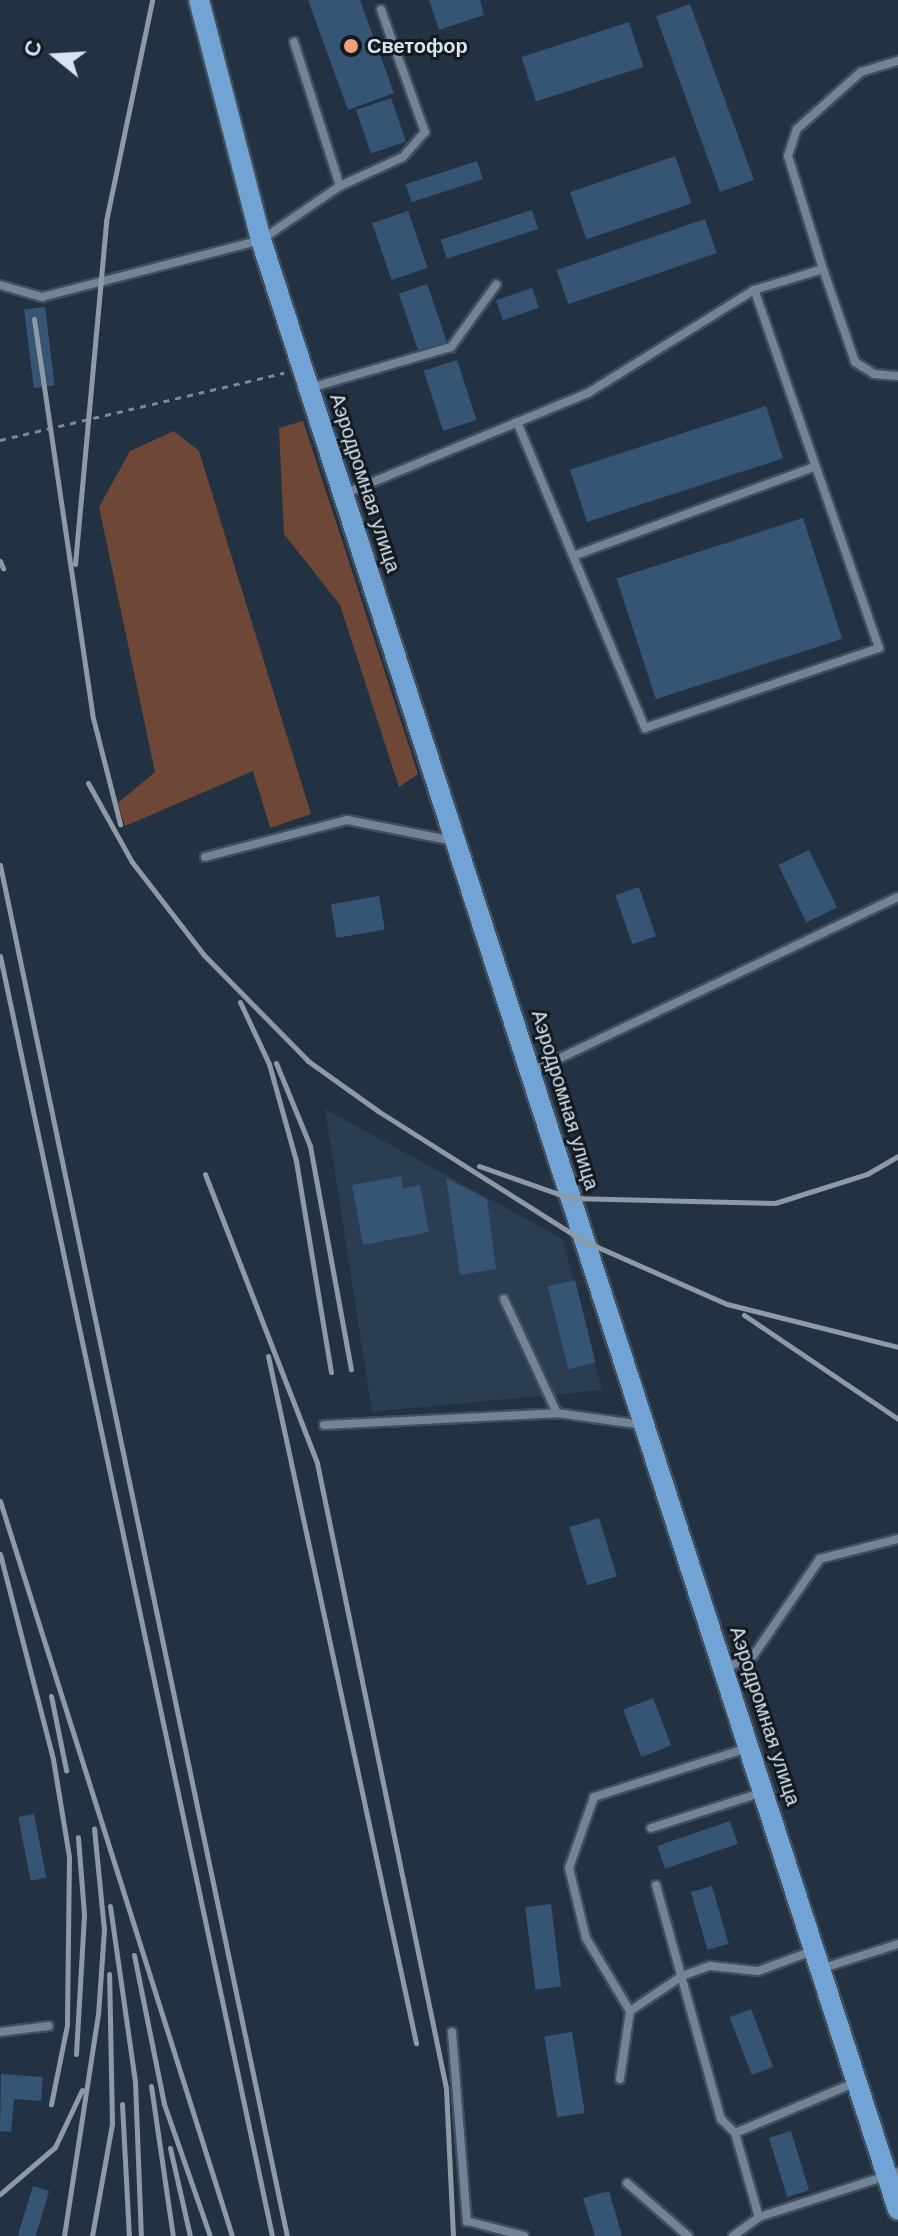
<!DOCTYPE html>
<html>
<head>
<meta charset="utf-8">
<style>
	body { margin:0 }
	#map { position:relative; width:898px; height:2236px; overflow:hidden; background:#233242; font-family:Arial,sans-serif }
	div>[style] { position:absolute }
	.built>* { inset:0; background:#2a3d52 }
	.green>* { inset:0; background:#6e4736 }
	.building>* { inset:0; background:#365474; transform-origin:0 0 }
	.path>* { height:3px; margin-top:-1.5px; transform-origin:0; background:repeating-linear-gradient(90deg,#7d8996 0 6px,transparent 0 12px) }
	.roads { filter:drop-shadow(2px 0 #414e5b) drop-shadow(-2px 0 #414e5b) drop-shadow(0 2px #414e5b) drop-shadow(0 -2px #414e5b) }
	.service>* { height:8px; margin:-4px; padding:0 4px; transform-origin:4px; border-radius:4px; background:#728497 }
	.primary>* { height:20px; margin:-10px; padding:0 10px; transform-origin:10px; border-radius:10px; background:#72a3d5 }
	.rail>* { height:5px; margin:-2.5px; padding:0 2.5px; transform-origin:2.5px; border-radius:2.5px; background:#8e9aa6 }
	.dots>* { width:22px; height:22px; translate:-50% -50%; box-sizing:border-box; border:4px solid #121920; border-radius:50% }
	span { translate:-50% -50%; white-space:nowrap; text-align:center; line-height:1.15; -webkit-text-stroke:6px #121920; paint-order:stroke }
	.poi-label { font-size:20px; color:#dae4ee; font-weight:700 }
	.left { translate:0 -50%; text-align:left }
	.street-label { font-size:20px; color:#dae4ee }
	.north { position:absolute; left:16px; top:16px; width:80px; height:80px; -webkit-text-stroke:6px #121920; paint-order:stroke; rotate:288deg; font-size:22px; font-weight:700; line-height:32px; text-align:center; color:#dae4ee }
	.north::after { content:''; display:block; margin:auto; width:28px; height:36px; background:#dae4ee; clip-path:polygon(50% 0,100% 100%,50% 72%,0 100%) }
</style>
</head>
<body>
<div id="map">
	<div class="built">
		<i style="clip-path:polygon(325px 1109px,563px 1239px,602px 1390px,372px 1412px)"></i>
	</div>
	<div class="green">
		<i style="clip-path:polygon(303px 421px,418px 774px,399px 787px,340px 605px,284px 534px,279px 428px)"></i>
		<i style="clip-path:polygon(174px 431px,199px 451px,311px 814px,270px 828px,253px 771px,125px 826px,118px 803px,155px 772px,99px 507px,130px 451px)"></i>
	</div>
	<div class="building">
		<i style="clip-path:polygon(308px 0,360px 0,394px 93px,348px 110px)"></i>
		<i style="clip-path:polygon(429px 0,480px 0,484px 15px,439px 30px)"></i>
		<i style="left:690px;top:4px;width:187px;height:36px;rotate:70deg"></i>
		<i style="left:629px;top:22px;width:47px;height:113px;rotate:72deg"></i>
		<i style="left:391px;top:98px;width:46px;height:37px;rotate:71deg"></i>
		<i style="left:675px;top:156px;width:50px;height:111px;rotate:71deg"></i>
		<i style="left:477px;top:161px;width:19px;height:75px;rotate:72deg"></i>
		<i style="left:532px;top:210px;width:20px;height:96px;rotate:72deg"></i>
		<i style="left:408px;top:211px;width:60px;height:38px;rotate:71deg"></i>
		<i style="left:705px;top:219px;width:36px;height:157px;rotate:71deg"></i>
		<i style="left:427px;top:284px;width:61px;height:30px;rotate:71deg"></i>
		<i style="left:532px;top:288px;width:21px;height:38px;rotate:71deg"></i>
		<i style="left:45px;top:307px;width:79px;height:21px;rotate:83deg"></i>
		<i style="left:457px;top:360px;width:63px;height:35px;rotate:72deg"></i>
		<i style="left:766px;top:406px;width:55px;height:206px;rotate:72deg"></i>
		<i style="left:803px;top:518px;width:127px;height:196px;rotate:72deg"></i>
		<i style="left:809px;top:850px;width:64px;height:34px;rotate:64deg"></i>
		<i style="left:639px;top:887px;width:52px;height:25px;rotate:71deg"></i>
		<i style="left:379px;top:896px;width:34px;height:49px;rotate:80deg"></i>
		<i style="clip-path:polygon(401px 1176px,403px 1188px,420px 1185px,429px 1232px,363px 1245px,352px 1185px)"></i>
		<i style="clip-path:polygon(446px 1178px,487px 1199px,496px 1269px,460px 1275px)"></i>
		<i style="left:575px;top:1280px;width:85px;height:28px;rotate:76deg"></i>
		<i style="left:599px;top:1518px;width:61px;height:31px;rotate:73deg"></i>
		<i style="left:653px;top:1698px;width:51px;height:32px;rotate:69deg"></i>
		<i style="left:34px;top:1814px;width:65px;height:16px;rotate:79deg"></i>
		<i style="left:730px;top:1821px;width:24px;height:77px;rotate:71deg"></i>
		<i style="left:712px;top:1886px;width:60px;height:22px;rotate:74deg"></i>
		<i style="left:551px;top:1904px;width:83px;height:26px;rotate:83deg"></i>
		<i style="left:751px;top:2009px;width:62px;height:23px;rotate:69deg"></i>
		<i style="left:572px;top:2032px;width:82px;height:28px;rotate:81deg"></i>
		<i style="clip-path:polygon(1px 2074px,43px 2077px,41px 2101px,14px 2099px,11px 2132px,0 2131px)"></i>
		<i style="left:791px;top:2131px;width:62px;height:23px;rotate:73deg"></i>
		<i style="left:33px;top:2186px;width:17px;height:52px;rotate:17deg"></i>
		<i style="clip-path:polygon(609px 2191px,622px 2236px,595px 2236px,583px 2198px)"></i>
	</div>
	<div class="path">
		<i style="left:0;top:440px;width:292px;rotate:-13.3deg"></i>
	</div>
	<div class="roads">
		<div class="service">
			<i style="left:294px;top:42px;width:151px;rotate:72.3deg"></i>
			<i style="left:823px;top:269px;width:98px;rotate:71deg"></i>
			<i style="left:855px;top:362px;width:22px;rotate:32deg"></i>
			<i style="left:874px;top:374px;width:24px;rotate:5deg"></i>
			<i style="left:0;top:285px;width:44px;rotate:15.9deg"></i>
			<i style="left:42px;top:297px;width:226px;rotate:-14.6deg"></i>
			<i style="left:261px;top:240px;width:96px;rotate:-34.4deg"></i>
			<i style="left:340px;top:186px;width:69px;rotate:-24.7deg"></i>
			<i style="left:403px;top:157px;width:33px;rotate:-49deg"></i>
			<i style="left:425px;top:132px;width:130px;rotate:-109.8deg"></i>
			<i style="left:310px;top:388px;width:147px;rotate:-16.2deg"></i>
			<i style="left:451px;top:347px;width:77px;rotate:-54deg"></i>
			<i style="left:517px;top:422px;width:332px;rotate:67.3deg"></i>
			<i style="left:645px;top:728px;width:247px;rotate:-18.9deg"></i>
			<i style="left:879px;top:648px;width:379px;rotate:-109.2deg"></i>
			<i style="left:344px;top:494px;width:264px;rotate:-22.5deg"></i>
			<i style="left:588px;top:393px;width:195px;rotate:-31.8deg"></i>
			<i style="left:754px;top:290px;width:72px;rotate:-16.9deg"></i>
			<i style="left:823px;top:269px;width:118px;rotate:-107.2deg"></i>
			<i style="left:788px;top:156px;width:28px;rotate:-72deg"></i>
			<i style="left:797px;top:129px;width:86px;rotate:-41.7deg"></i>
			<i style="left:861px;top:72px;width:39px;rotate:-17deg"></i>
			<i style="left:573px;top:556px;width:257px;rotate:-20.3deg"></i>
			<i style="left:205px;top:857px;width:147px;rotate:-14.6deg"></i>
			<i style="left:347px;top:820px;width:109px;rotate:11.1deg"></i>
			<i style="left:533px;top:1071px;width:404px;rotate:-25.5deg"></i>
			<i style="left:504px;top:1299px;width:126px;rotate:65.1deg"></i>
			<i style="left:557px;top:1413px;width:87px;rotate:7.9deg"></i>
			<i style="left:324px;top:1425px;width:233px;rotate:-2.9deg"></i>
			<i style="left:725px;top:1668px;width:30px;rotate:-23deg"></i>
			<i style="left:753px;top:1656px;width:118px;rotate:-55.4deg"></i>
			<i style="left:820px;top:1559px;width:81px;rotate:-14.4deg"></i>
			<i style="left:651px;top:1828px;width:118px;rotate:-17.8deg"></i>
			<i style="left:656px;top:1885px;width:243px;rotate:74.5deg"></i>
			<i style="left:721px;top:2119px;width:20px;rotate:45deg"></i>
			<i style="left:735px;top:2133px;width:129px;rotate:-22.8deg"></i>
			<i style="left:823px;top:1968px;width:79px;rotate:-17.7deg"></i>
			<i style="left:630px;top:2011px;width:85px;rotate:-121.1deg"></i>
			<i style="left:586px;top:1938px;width:72px;rotate:-103.7deg"></i>
			<i style="left:569px;top:1868px;width:75px;rotate:-70.6deg"></i>
			<i style="left:594px;top:1797px;width:162px;rotate:-17.7deg"></i>
			<i style="left:0;top:2032px;width:49px;rotate:-7deg"></i>
			<i style="left:452px;top:2032px;width:190px;rotate:85.5deg"></i>
			<i style="left:467px;top:2221px;width:59px;rotate:14.7deg"></i>
			<i style="left:620px;top:2079px;width:69px;rotate:-81.6deg"></i>
			<i style="left:630px;top:2011px;width:63px;rotate:-33.9deg"></i>
			<i style="left:682px;top:1976px;width:30px;rotate:-20deg"></i>
			<i style="left:710px;top:1966px;width:48px;rotate:5.9deg"></i>
			<i style="left:758px;top:1971px;width:58px;rotate:-20.3deg"></i>
			<i style="left:735px;top:2133px;width:87px;rotate:74.1deg"></i>
			<i style="left:627px;top:2183px;width:81px;rotate:41deg"></i>
			<i style="left:733px;top:2236px;width:32px;rotate:-36deg"></i>
			<i style="left:759px;top:2217px;width:146px;rotate:-17.9deg"></i>
		</div>
		<div class="primary">
			<i style="left:199px;top:0;width:248px;rotate:75.5deg"></i>
			<i style="left:261px;top:240px;width:2070px;rotate:72.08deg"></i>
		</div>
	</div>
	<div class="rail">
		<i style="left:34px;top:319px;width:399px;rotate:81.6deg"></i>
		<i style="left:92px;top:714px;width:114px;rotate:75.7deg"></i>
		<i style="left:0;top:561px;width:8px;rotate:67deg"></i>
		<i style="left:75px;top:564px;width:344px;rotate:-84.8deg"></i>
		<i style="left:106px;top:221px;width:226px;rotate:-78.2deg"></i>
		<i style="left:88px;top:783px;width:90px;rotate:60.9deg"></i>
		<i style="left:132px;top:862px;width:118px;rotate:52.3deg"></i>
		<i style="left:204px;top:955px;width:148px;rotate:45.5deg"></i>
		<i style="left:308px;top:1061px;width:86px;rotate:35.5deg"></i>
		<i style="left:378px;top:1111px;width:244px;rotate:32.3deg"></i>
		<i style="left:584px;top:1241px;width:156px;rotate:23.8deg"></i>
		<i style="left:727px;top:1304px;width:176px;rotate:14.1deg"></i>
		<i style="left:0;top:865px;width:1401px;rotate:78.18deg"></i>
		<i style="left:0;top:956px;width:1309px;rotate:78deg"></i>
		<i style="left:240px;top:1002px;width:68px;rotate:64.9deg"></i>
		<i style="left:269px;top:1064px;width:101px;rotate:74.4deg"></i>
		<i style="left:296px;top:1161px;width:214px;rotate:80.6deg"></i>
		<i style="left:276px;top:1063px;width:90px;rotate:67.7deg"></i>
		<i style="left:310px;top:1146px;width:227px;rotate:79.6deg"></i>
		<i style="left:479px;top:1166px;width:96px;rotate:19.4deg"></i>
		<i style="left:570px;top:1198px;width:205px;rotate:1.4deg"></i>
		<i style="left:775px;top:1203px;width:96px;rotate:-17.5deg"></i>
		<i style="left:867px;top:1174px;width:36px;rotate:-30deg"></i>
		<i style="left:205px;top:1174px;width:310px;rotate:68.8deg"></i>
		<i style="left:317px;top:1463px;width:638px;rotate:78.34deg"></i>
		<i style="left:446px;top:2088px;width:148px;rotate:87.3deg"></i>
		<i style="left:744px;top:1315px;width:186px;rotate:34deg"></i>
		<i style="left:268px;top:1356px;width:703px;rotate:77.84deg"></i>
		<i style="left:0;top:1501px;width:771px;rotate:72.48deg"></i>
		<i style="left:0;top:1554px;width:212px;rotate:75.5deg"></i>
		<i style="left:53px;top:1759px;width:99px;rotate:80.7deg"></i>
		<i style="left:69px;top:1857px;width:168px;rotate:90.7deg"></i>
		<i style="left:67px;top:2025px;width:81px;rotate:101.4deg"></i>
		<i style="left:51px;top:1696px;width:76px;rotate:78.5deg"></i>
		<i style="left:110px;top:1906px;width:178px;rotate:81.9deg"></i>
		<i style="left:135px;top:2082px;width:154px;rotate:87.8deg"></i>
		<i style="left:134px;top:1955px;width:152px;rotate:78.6deg"></i>
		<i style="left:164px;top:2104px;width:140px;rotate:70.8deg"></i>
		<i style="left:76px;top:2054px;width:140px;rotate:-86.7deg"></i>
		<i style="left:84px;top:1914px;width:77px;rotate:-94.5deg"></i>
		<i style="left:151px;top:2086px;width:152px;rotate:81.7deg"></i>
		<i style="left:122px;top:2104px;width:132px;rotate:87deg"></i>
		<i style="left:170px;top:2148px;width:90px;rotate:77.2deg"></i>
		<i style="left:0;top:2194px;width:72px;rotate:-40.5deg"></i>
		<i style="left:55px;top:2147px;width:63px;rotate:-64.7deg"></i>
		<i style="left:64px;top:2236px;width:224px;rotate:-81.3deg"></i>
		<i style="left:98px;top:2015px;width:85px;rotate:-86deg"></i>
		<i style="left:104px;top:1930px;width:102px;rotate:-95.6deg"></i>
		<i style="left:92px;top:2236px;width:114px;rotate:-79.9deg"></i>
		<i style="left:112px;top:2124px;width:150px;rotate:-91.1deg"></i>
	</div>
	<div class="dots">
		<i style="left:351px;top:46px;background:#f1a17e"></i>
	</div>
	<div class="poi-label">
		<span class="left" style="left:367px;top:46px">Светофор</span>
	</div>
	<div class="street-label">
		<span style="left:365px;top:483px;rotate:72deg">Аэродромная улица</span>
		<span style="left:565px;top:1100px;rotate:73deg">Аэродромная улица</span>
		<span style="left:765px;top:1716px;rotate:72deg">Аэродромная улица</span>
	</div>
	<div class="north">С</div>
</div>
</body>
</html>
